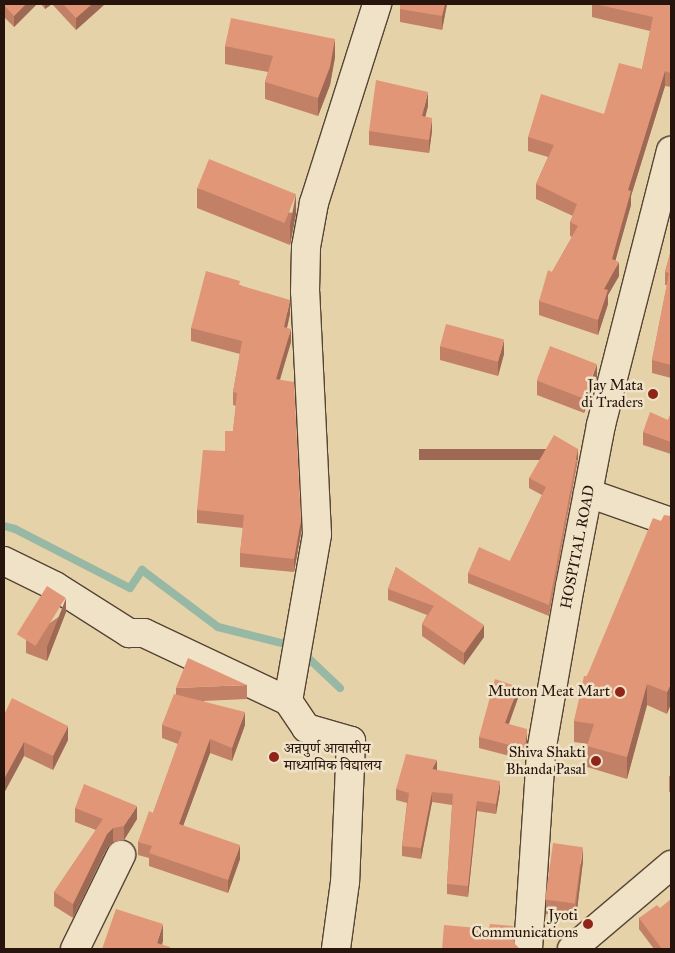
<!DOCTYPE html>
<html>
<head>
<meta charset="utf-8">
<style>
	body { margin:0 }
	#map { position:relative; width:675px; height:953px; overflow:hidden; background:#e6d2a9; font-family:"IM FELL Great Primer","Noto Serif Devanagari",serif }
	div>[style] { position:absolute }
	.stream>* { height:8px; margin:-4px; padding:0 4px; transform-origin:4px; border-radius:4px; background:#97b8a4 }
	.roads { filter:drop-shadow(1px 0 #564434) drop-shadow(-1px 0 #564434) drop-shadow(0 1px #564434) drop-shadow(0 -1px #564434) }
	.minor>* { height:28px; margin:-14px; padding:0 14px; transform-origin:14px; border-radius:14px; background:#efe2c7 }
	.wall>* { inset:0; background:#c28167; transform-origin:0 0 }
	.shaded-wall>* { inset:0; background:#9e6954; transform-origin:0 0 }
	.building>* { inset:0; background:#e29678; transform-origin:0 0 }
	.dots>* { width:14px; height:14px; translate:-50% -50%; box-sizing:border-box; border:2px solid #efe2c7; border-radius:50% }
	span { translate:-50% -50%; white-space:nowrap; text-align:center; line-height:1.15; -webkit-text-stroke:5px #efe2c7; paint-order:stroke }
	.poi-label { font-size:15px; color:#26140d }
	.right { translate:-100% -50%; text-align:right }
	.left { translate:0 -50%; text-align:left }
	.street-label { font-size:15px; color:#26140d }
	.frame { position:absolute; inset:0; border:5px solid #26140d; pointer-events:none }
</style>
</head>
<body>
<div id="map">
	<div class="stream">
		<i style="left:4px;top:526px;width:11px;rotate:15deg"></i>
		<i style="left:15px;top:529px;width:129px;rotate:27.2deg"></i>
		<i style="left:130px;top:588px;width:22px;rotate:-56deg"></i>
		<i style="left:142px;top:570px;width:95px;rotate:36.9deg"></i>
		<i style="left:218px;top:627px;width:77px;rotate:14.2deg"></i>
		<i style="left:303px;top:653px;width:51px;rotate:43.4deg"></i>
	</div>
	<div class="roads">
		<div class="minor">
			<i style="left:588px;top:493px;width:88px;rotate:19.3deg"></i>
			<i style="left:4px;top:561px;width:57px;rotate:26.1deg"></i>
			<i style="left:55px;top:586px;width:88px;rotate:32.4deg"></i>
			<i style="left:129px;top:633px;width:15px"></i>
			<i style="left:144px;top:633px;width:159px;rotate:25.3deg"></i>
			<i style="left:288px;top:701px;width:32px;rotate:56deg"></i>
			<i style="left:306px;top:728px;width:47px;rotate:16.1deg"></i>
			<i style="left:351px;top:741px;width:141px;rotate:92.4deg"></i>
			<i style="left:345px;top:882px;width:68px;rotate:97.7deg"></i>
			<i style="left:288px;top:701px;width:169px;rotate:-80.1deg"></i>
			<i style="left:317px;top:534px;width:242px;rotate:-92.8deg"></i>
			<i style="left:305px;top:292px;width:45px;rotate:-88.7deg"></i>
			<i style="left:306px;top:247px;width:45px;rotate:-79.7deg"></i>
			<i style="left:314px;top:203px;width:209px;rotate:-72.4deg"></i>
			<i style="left:75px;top:949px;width:105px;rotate:-63.9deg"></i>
			<i style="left:528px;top:949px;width:197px;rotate:-86.2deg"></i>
			<i style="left:541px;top:752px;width:169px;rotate:-80.1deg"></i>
			<i style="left:570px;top:586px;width:164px;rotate:-79.1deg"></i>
			<i style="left:601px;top:425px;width:283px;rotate:-75.7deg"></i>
			<i style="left:572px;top:949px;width:130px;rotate:-40.3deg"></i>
		</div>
	</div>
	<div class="wall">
		<i style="clip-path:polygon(4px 4px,37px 4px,14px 27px,4px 17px)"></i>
		<i style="clip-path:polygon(41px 4px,52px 4px,45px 9px)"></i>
		<i style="clip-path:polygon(52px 4px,105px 4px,76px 30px)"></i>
		<i style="clip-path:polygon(400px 4px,447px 4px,442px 30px,400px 22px)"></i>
		<i style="clip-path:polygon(592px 4px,671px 4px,671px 87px,665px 86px,631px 196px,631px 205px,615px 260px,619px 276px,608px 295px,608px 304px,598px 335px,539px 315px,539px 301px,552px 272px,572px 237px,570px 236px,570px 222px,573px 216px,536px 199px,536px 184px,548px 157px,528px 151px,528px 137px,604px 114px,642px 69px,650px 31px,592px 17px)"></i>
		<i style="clip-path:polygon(225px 46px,335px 57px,330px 85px,318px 116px,265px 99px,265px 82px,268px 72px,225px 64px)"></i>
		<i style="clip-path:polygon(428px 106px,425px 117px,432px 131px,429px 153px,369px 145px,369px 131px)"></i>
		<i style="clip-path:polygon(197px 188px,296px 214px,290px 245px,197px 208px)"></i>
		<i style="clip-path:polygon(671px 250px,671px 378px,652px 373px,652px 360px,667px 285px,665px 285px,665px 272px)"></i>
		<i style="clip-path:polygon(240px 285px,290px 314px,287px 328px,291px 342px,280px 380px,301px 533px,294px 572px,240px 567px,240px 553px,243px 528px,197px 523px,197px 510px,225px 451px,233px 431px,236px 406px,233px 405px,233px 392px,240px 354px,191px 341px,191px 328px)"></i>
		<i style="clip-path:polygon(440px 346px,504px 354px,498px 376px,440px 360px)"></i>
		<i style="clip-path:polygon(597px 377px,584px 413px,537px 395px,537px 381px)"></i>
		<i style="clip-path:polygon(671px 413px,671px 454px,643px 445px,643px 432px,668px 420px)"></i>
		<i style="clip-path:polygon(578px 460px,549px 616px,468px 583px,468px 573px,510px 561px,542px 495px,529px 488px,529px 478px)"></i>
		<i style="clip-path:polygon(671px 516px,667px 714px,647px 705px,627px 779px,587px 767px,588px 744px,574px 742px,574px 721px,587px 676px,661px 521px)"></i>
		<i style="clip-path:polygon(396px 567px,484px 637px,464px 665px,422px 636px,422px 624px,427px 615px,388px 600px,388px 589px)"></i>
		<i style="clip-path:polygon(66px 612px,47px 661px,26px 653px,26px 639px)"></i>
		<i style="clip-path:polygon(247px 685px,247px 699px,203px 701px,245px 725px,232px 761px,210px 753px,183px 826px,240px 859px,228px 893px,149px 866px,149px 858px,138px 855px,138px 842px,153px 813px,178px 744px,162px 738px,162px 725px,176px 694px,176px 688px)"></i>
		<i style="clip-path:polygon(518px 698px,509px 724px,527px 740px,525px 760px,479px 748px,479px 737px)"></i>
		<i style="clip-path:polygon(4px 715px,68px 740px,53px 770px,24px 756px,4px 793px)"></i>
		<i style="clip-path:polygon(437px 770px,500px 791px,496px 814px,477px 811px,468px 897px,447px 894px,447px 884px,452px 805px,432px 802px,421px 859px,402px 856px,402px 846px,407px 803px,396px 800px,396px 789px)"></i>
		<i style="left:671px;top:776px;width:16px;height:2px;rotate:90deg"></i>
		<i style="clip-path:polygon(75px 808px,137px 819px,124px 840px,113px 842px,107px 848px,73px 918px,54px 906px,54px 892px,96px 830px,75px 822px)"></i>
		<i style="clip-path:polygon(583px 861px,576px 918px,546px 914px,546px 900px)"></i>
		<i style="clip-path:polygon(660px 908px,671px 949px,654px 949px,639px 929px,639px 918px)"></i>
	</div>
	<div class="shaded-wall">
		<i style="clip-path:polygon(26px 4px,37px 4px,14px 27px,14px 16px)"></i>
		<i style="clip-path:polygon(45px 4px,52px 4px,45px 9px)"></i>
		<i style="clip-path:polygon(92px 4px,105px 4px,76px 30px,76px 18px)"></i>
		<i style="clip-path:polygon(445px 4px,447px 4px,442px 30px,442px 16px)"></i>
		<i style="clip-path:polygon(335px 39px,335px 57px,330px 85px,318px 116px,318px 98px)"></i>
		<i style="clip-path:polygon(665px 71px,665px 86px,631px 196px,631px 205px,612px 273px,612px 259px,628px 190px)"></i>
		<i style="clip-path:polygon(428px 92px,428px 106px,422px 130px,422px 116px)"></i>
		<i style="clip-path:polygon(432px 118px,432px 131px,429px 153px,429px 140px)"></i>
		<i style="clip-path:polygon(296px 194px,296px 214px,290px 245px,290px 225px)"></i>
		<i style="clip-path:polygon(619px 262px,619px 276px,608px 295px,608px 304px,598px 335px,598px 320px,604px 289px)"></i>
		<i style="clip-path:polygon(290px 300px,290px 314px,284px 340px,284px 327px)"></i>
		<i style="clip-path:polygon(291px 329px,291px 342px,276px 392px,276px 379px)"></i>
		<i style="clip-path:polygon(504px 340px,504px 354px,498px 376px,498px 362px)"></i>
		<i style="clip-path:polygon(597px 364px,597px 377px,584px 413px,584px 399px)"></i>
		<i style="left:578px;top:449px;width:11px;height:159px;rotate:90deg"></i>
		<i style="clip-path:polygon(301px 520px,301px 533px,294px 572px,294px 559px)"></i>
		<i style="clip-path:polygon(5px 565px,5px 579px,4px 582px,4px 569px)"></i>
		<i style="clip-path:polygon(66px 598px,66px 612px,47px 661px,47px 647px)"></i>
		<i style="clip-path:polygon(484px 625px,484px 637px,464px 665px,464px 653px)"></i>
		<i style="clip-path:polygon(671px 683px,671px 704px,667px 714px,667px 692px)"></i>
		<i style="clip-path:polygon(647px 684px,647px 705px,627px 779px,627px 757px)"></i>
		<i style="clip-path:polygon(518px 687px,518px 698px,505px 734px,505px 723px)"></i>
		<i style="clip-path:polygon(245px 712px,245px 725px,232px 761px,232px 748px)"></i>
		<i style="clip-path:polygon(68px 726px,68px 740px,53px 770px,53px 756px)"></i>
		<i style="clip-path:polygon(527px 729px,527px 740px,525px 760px,525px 749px)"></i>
		<i style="clip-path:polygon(210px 739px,210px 753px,179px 837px,179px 824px)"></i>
		<i style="clip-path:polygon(24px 742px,24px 756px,4px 793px,4px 779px)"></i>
		<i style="clip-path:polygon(437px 760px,437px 771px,432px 769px)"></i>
		<i style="clip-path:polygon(500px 781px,500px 791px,496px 814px,496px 804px)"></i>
		<i style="clip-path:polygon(432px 792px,432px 802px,421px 859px,421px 848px)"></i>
		<i style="clip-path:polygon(477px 801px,477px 811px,468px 897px,468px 886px)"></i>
		<i style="clip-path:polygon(137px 806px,137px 819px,124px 840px,124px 826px)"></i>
		<i style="clip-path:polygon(113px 828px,113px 842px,107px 848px,73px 918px,73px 904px,107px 834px)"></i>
		<i style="clip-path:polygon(240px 845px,240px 859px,228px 893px,228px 880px)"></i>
		<i style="clip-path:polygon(583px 847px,583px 861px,576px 918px,576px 905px)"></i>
		<i style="clip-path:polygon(163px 924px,163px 941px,161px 949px,157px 943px)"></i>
	</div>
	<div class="building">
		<i style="clip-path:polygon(4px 4px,26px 4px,14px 16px,4px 5px)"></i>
		<i style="clip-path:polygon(63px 4px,92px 4px,76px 18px)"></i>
		<i style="clip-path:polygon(400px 4px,445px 4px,442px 16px,400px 9px)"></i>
		<i style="clip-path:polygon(595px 4px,671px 4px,671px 73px,665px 71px,628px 190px,631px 191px,612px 259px,619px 262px,604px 289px,608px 290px,598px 320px,539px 301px,548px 270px,552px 272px,578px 226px,570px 222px,577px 204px,536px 184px,554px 145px,528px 137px,541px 94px,604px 114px,619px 63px,642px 69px,653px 17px)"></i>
		<i style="clip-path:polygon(231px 18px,335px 39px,330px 67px,318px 98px,265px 82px,273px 56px,225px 46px)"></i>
		<i style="clip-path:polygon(376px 80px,428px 92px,422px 116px,432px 118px,429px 140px,369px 131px)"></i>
		<i style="left:209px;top:159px;width:94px;height:31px;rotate:22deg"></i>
		<i style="clip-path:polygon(671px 250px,671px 365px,652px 360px,669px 273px,665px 272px)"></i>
		<i style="clip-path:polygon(206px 271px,240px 281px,239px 285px,290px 300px,284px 327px,291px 329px,276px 379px,294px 382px,301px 520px,294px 559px,240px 553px,244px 515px,197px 510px,203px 450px,225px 451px,225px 431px,233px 431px,237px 393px,233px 392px,242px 341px,191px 328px)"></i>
		<i style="left:446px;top:324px;width:60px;height:23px;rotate:15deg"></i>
		<i style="left:550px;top:346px;width:50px;height:37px;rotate:21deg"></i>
		<i style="clip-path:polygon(650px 412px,668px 420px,671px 413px,671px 442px,643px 432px)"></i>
		<i style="clip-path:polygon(554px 435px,578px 449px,549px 605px,468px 573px,479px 547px,510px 561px,546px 487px,529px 478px)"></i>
		<i style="clip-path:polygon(664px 515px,671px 516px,671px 683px,667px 692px,647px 684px,627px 757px,587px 746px,594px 724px,574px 721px,584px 676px,587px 676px,653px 518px,661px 521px)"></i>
		<i style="clip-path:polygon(396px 567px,484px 625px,464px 653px,422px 624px,434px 606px,388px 589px)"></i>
		<i style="left:47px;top:586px;width:22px;height:57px;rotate:32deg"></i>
		<i style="clip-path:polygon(188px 658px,247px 685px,176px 688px)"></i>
		<i style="clip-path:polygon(495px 679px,518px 687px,505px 723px,527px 729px,525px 749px,479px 737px)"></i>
		<i style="clip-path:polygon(174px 694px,245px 712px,232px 748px,210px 739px,179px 824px,240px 845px,228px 880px,149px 853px,152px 846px,138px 842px,149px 811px,153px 813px,182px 732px,162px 725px)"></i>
		<i style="clip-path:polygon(12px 698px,68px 726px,53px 756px,24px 742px,4px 779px,4px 715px)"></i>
		<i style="clip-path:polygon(406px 754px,437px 760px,432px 769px,500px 781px,496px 804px,477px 801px,468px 886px,447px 884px,453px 794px,432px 792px,421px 848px,402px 846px,409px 793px,396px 789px)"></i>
		<i style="clip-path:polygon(84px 784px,137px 806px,124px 826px,113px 828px,107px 834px,73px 904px,54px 892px,103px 819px,75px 808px)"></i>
		<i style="left:553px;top:843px;width:30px;height:57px;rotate:8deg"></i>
		<i style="clip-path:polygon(671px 899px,671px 949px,662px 949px,639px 918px,657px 905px,660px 908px)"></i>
		<i style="clip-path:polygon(116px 909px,163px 924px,157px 943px,170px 947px,170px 949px,102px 949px)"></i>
		<i style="clip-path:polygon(490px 924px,513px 926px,514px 943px,520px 949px,442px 949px,444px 925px,489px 929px)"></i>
	</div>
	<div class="dots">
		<i style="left:653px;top:394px;background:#8f2418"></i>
		<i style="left:620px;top:692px;background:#8f2418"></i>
		<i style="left:274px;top:757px;background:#8f2418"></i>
		<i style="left:596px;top:761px;background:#8f2418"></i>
		<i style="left:588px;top:924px;background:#8f2418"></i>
	</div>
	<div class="poi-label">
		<span class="right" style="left:643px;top:394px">Jay Mata<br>di Traders</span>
		<span class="right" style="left:610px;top:692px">Mutton Meat Mart</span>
		<span class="left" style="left:284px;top:757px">अन्नपुर्ण आवासीय<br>माध्यामिक विद्यालय</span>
		<span class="right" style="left:586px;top:761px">Shiva Shakti<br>Bhanda Pasal</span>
		<span class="right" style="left:578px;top:924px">Jyoti<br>Communications</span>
	</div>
	<div class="street-label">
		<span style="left:578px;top:547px;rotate:-79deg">HOSPITAL ROAD</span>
	</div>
	<div class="frame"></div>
</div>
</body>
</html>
